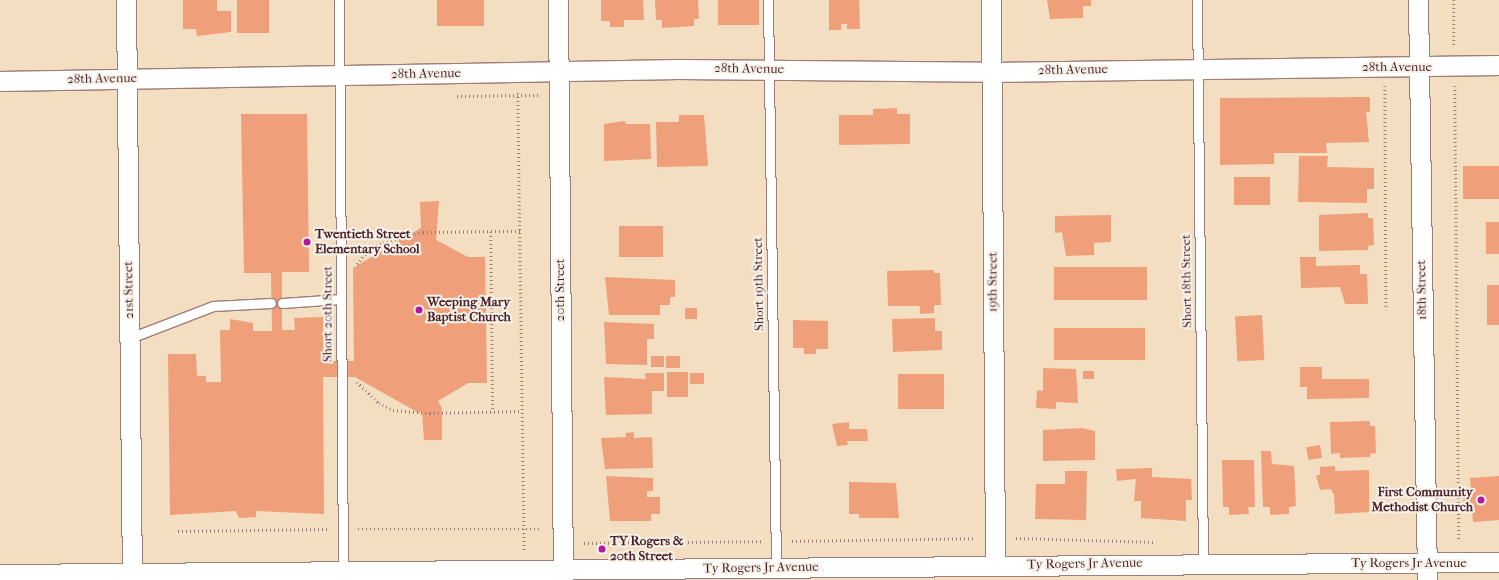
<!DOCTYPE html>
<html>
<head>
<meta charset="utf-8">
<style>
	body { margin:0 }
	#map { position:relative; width:1499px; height:580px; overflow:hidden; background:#f3dec2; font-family:"IM FELL French Canon",serif }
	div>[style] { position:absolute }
	.building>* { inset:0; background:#ef9f79; transform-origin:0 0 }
	.path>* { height:2.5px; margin-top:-1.25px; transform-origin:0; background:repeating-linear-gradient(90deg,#9e7e76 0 1px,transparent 0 4px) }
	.roads { filter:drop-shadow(1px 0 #9e7e76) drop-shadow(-1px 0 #9e7e76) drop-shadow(0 1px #9e7e76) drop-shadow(0 -1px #9e7e76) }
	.lane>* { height:9px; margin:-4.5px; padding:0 4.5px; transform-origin:4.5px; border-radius:4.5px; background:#fff }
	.street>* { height:19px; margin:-9.5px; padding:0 9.5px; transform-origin:9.5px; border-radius:9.5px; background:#fff }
	.dots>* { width:11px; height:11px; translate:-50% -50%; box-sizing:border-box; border:2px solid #f7f3e8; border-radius:50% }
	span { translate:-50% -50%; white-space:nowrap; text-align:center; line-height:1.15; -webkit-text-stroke:4px #f7f3e8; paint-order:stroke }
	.street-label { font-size:13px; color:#4a1f2b }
	.poi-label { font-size:13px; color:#4a1f2b; font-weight:700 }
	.left { translate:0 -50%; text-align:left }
	.right { translate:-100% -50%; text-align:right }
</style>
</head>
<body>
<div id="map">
	<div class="building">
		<i style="clip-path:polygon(183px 0,217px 0,217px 11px,231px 11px,231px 32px,197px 36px,196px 29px,183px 29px)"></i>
		<i style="left:237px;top:0;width:32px;height:33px"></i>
		<i style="left:437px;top:0;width:47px;height:26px"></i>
		<i style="clip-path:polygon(601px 0,643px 0,644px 20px,624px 20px,624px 27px,610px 27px,610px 21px,601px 21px)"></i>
		<i style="clip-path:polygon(655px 0,698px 0,699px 19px,694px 19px,694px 26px,662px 28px,662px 20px,656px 20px)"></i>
		<i style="left:718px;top:0;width:41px;height:25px"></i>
		<i style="clip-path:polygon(829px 0,859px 0,860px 29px,847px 29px,847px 24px,841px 24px,841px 30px,829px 30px)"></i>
		<i style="clip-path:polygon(1047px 0,1091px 0,1091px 6px,1083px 6px,1083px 18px,1050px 19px)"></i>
		<i style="clip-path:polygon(1370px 97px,1370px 112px,1366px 112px,1369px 142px,1326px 143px,1327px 153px,1274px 153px,1274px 164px,1220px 165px,1220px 98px)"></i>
		<i style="clip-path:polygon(897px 108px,897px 114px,910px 114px,910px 144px,839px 145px,839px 115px,873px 115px,873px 109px)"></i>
		<i style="clip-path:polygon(241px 114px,307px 114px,309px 272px,282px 272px,282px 330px,295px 330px,294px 318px,323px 317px,323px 361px,354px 361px,353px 268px,421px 228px,420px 202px,439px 201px,436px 240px,468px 257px,485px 257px,487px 383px,468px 383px,438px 401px,442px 408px,442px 440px,424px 440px,422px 411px,419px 413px,355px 377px,323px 377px,324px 514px,256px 511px,256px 517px,239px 518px,236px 511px,170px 515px,168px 354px,196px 354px,197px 376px,206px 376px,206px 382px,221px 382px,220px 330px,230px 330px,230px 319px,253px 323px,253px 331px,272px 331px,271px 273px,244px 273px)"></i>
		<i style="clip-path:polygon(679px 115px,704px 115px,708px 166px,657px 167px,656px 122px,679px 122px)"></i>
		<i style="clip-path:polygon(625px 121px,626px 124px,650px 124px,651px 159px,604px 161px,604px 124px)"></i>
		<i style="clip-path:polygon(1299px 156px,1328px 156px,1327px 167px,1374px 168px,1374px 189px,1367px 189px,1367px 203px,1298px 202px)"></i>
		<i style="left:1499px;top:166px;width:33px;height:36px;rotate:90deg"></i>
		<i style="left:1270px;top:177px;width:28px;height:36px;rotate:90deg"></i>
		<i style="clip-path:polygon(1368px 213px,1368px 218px,1373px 218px,1374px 245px,1368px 246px,1368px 250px,1319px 251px,1319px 215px)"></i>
		<i style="clip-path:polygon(1111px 215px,1111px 242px,1094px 243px,1094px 255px,1066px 256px,1062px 232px,1055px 233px,1055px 216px)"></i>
		<i style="left:1486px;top:222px;width:13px;height:32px"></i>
		<i style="left:619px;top:226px;width:44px;height:31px"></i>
		<i style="clip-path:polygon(1300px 257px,1316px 257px,1316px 266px,1360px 265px,1360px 274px,1367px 274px,1368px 304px,1345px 304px,1340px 287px,1301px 288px)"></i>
		<i style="left:1147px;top:267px;width:33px;height:93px;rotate:90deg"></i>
		<i style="clip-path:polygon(934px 270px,934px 273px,940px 273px,941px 305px,934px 305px,934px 313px,920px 314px,920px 306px,888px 306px,887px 271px)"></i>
		<i style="clip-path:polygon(605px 277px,675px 280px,675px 297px,670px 297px,670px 305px,660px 305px,660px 315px,609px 315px)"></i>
		<i style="left:1499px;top:285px;width:40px;height:12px;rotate:90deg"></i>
		<i style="left:685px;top:308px;width:12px;height:11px"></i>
		<i style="left:1262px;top:315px;width:45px;height:27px;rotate:87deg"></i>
		<i style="clip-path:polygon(935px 318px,935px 331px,942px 331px,942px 350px,893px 352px,892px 319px)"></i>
		<i style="clip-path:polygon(793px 320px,828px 321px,828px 349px,816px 349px,816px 354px,804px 354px,804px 348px,793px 348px)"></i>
		<i style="clip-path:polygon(604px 322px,654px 324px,654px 339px,647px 339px,647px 365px,606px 364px)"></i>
		<i style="left:1054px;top:328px;width:91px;height:32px"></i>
		<i style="left:651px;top:356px;width:13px;height:11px"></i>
		<i style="left:666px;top:356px;width:14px;height:12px"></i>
		<i style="clip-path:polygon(1300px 367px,1322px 367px,1322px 379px,1369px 379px,1369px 398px,1307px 399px,1307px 387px,1300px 387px)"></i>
		<i style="clip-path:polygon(1043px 368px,1076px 369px,1078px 403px,1056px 402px,1056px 409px,1036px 408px,1037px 390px,1043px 391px)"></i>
		<i style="left:1083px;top:371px;width:11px;height:8px"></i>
		<i style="left:667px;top:372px;width:21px;height:25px"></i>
		<i style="clip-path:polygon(645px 373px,664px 373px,664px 391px,652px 391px,652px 414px,606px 415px,604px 377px,646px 379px)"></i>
		<i style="left:690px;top:373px;width:14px;height:11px"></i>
		<i style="left:898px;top:374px;width:46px;height:35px"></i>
		<i style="clip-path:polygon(1370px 421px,1370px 426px,1375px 426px,1376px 453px,1370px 454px,1370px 457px,1340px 458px,1340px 453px,1331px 454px,1330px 422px)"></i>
		<i style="clip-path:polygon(849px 422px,849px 429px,867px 429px,868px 441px,847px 441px,848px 445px,837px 446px,832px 424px)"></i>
		<i style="clip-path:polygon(1082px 428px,1095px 431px,1095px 460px,1043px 461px,1043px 430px)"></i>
		<i style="clip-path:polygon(634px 432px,634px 438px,652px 437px,653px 468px,605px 469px,601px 438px,626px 437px,626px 433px)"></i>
		<i style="left:1320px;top:445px;width:13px;height:14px;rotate:81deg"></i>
		<i style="clip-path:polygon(1261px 451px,1271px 451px,1272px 464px,1294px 466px,1296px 506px,1289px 507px,1289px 514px,1270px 515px,1270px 507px,1263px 507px)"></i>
		<i style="clip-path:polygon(1222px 460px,1254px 460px,1255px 507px,1248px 507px,1249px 514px,1229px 515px,1229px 507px,1223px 507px)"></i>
		<i style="clip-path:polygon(1335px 466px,1335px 471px,1369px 470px,1369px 512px,1335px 514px,1334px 495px,1331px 489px,1320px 490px,1316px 475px,1320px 475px,1320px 467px)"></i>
		<i style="clip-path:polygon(1152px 468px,1152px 477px,1191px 479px,1192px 500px,1186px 500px,1186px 521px,1141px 518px,1141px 501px,1134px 501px,1136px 479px,1117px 481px,1116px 469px)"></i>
		<i style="clip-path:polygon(1065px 471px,1087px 471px,1086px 520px,1035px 519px,1036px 484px,1065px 484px)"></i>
		<i style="clip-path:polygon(606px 476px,653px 478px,653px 491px,647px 491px,647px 497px,660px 497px,660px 514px,651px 514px,651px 521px,610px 521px)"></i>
		<i style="clip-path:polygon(1499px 476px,1499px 520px,1473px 522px,1472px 508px,1464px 509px,1463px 492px,1471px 491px,1470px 478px)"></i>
		<i style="clip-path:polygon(849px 482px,896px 483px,899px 518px,859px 518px,859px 514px,849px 514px)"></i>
	</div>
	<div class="path">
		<i style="left:1454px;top:0;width:45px;rotate:90deg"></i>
		<i style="left:1385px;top:86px;width:224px;rotate:89.7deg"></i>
		<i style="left:1455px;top:86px;width:455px;rotate:89.5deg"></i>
		<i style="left:518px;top:93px;width:457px;rotate:89.2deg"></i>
		<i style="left:457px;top:96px;width:81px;rotate:-0.7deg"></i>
		<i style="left:491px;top:232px;width:180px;rotate:89.4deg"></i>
		<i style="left:357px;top:264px;width:23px;rotate:-50deg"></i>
		<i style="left:372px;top:246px;width:53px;rotate:-15.4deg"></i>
		<i style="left:423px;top:232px;width:97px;rotate:-0.6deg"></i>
		<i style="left:357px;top:382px;width:30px;rotate:44deg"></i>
		<i style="left:379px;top:403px;width:16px;rotate:27deg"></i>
		<i style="left:393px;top:410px;width:37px;rotate:5deg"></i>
		<i style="left:430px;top:413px;width:92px;rotate:-1.2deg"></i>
		<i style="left:358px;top:529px;width:183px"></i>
		<i style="left:178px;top:531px;width:149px;rotate:-0.8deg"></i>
		<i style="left:1016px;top:538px;width:140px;rotate:1.6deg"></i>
		<i style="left:792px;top:541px;width:183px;rotate:-0.9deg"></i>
		<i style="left:584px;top:543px;width:177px;rotate:-0.6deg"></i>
	</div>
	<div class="roads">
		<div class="lane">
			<i style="left:339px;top:0;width:573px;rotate:89.6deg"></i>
			<i style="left:768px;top:0;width:568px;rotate:89.19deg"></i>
			<i style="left:1197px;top:0;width:562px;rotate:89.39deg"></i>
			<i style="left:282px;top:303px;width:59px;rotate:-3.9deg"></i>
			<i style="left:130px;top:338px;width:89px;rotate:-21.1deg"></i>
			<i style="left:213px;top:306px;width:58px;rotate:-3deg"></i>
		</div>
		<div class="street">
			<i style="left:126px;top:0;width:580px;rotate:89.41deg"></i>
			<i style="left:558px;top:0;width:580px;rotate:89.51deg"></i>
			<i style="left:991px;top:0;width:565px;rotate:89.59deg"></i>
			<i style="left:1418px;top:0;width:580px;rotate:89.11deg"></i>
			<i style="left:0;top:81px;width:678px;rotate:-1.01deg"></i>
			<i style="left:678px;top:69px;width:313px;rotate:0.5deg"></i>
			<i style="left:991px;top:72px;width:508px;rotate:-0.79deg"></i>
			<i style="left:0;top:574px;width:1499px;rotate:-0.46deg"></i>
		</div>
	</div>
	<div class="dots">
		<i style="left:307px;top:242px;background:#b5179e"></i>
		<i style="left:419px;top:310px;background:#b5179e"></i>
		<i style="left:1481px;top:500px;background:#b5179e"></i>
		<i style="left:602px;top:549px;background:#b5179e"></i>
	</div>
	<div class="street-label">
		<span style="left:1397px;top:67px">28th Avenue</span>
		<span style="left:749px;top:69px;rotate:1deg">28th Avenue</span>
		<span style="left:1073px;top:70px;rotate:-1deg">28th Avenue</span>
		<span style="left:426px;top:74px;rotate:-1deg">28th Avenue</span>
		<span style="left:102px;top:79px;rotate:-1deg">28th Avenue</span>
		<span style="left:1187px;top:281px;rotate:-91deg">Short 18th Street</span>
		<span style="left:993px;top:282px;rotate:-90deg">19th Street</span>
		<span style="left:759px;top:284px;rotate:-91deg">Short 19th Street</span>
		<span style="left:129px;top:290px;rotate:-91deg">21st Street</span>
		<span style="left:560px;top:290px;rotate:-90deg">20th Street</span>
		<span style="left:1422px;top:290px;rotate:-91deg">18th Street</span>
		<span style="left:328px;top:314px;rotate:-90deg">Short 20th Street</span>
		<span style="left:1409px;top:563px">Ty Rogers Jr Avenue</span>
		<span style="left:1085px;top:564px;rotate:-1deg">Ty Rogers Jr Avenue</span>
		<span style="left:761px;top:568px;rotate:-1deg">Ty Rogers Jr Avenue</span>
	</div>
	<div class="poi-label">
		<span class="left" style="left:315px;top:242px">Twentieth Street<br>Elementary School</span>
		<span class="left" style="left:427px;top:310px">Weeping Mary<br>Baptist Church</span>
		<span class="right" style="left:1473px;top:500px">First Community<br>Methodist Church</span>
		<span class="left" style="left:610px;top:549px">TY Rogers &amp;<br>20th Street</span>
	</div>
</div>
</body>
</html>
